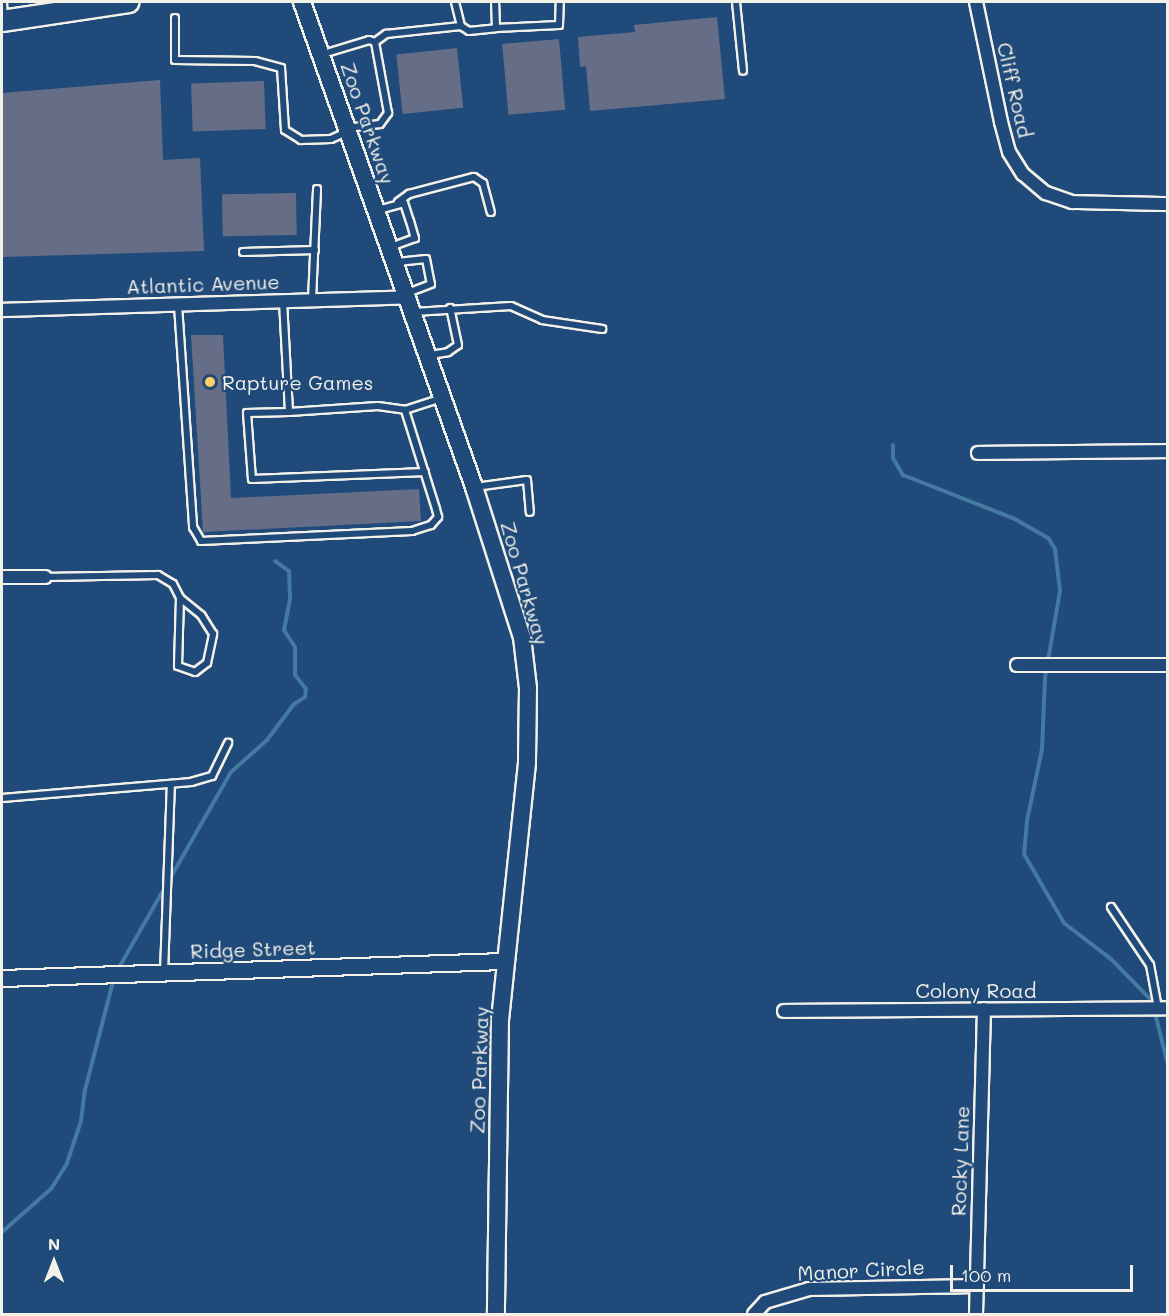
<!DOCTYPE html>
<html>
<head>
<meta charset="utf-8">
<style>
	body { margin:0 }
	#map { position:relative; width:1169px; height:1316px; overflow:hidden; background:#1f4a7a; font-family:Mali,sans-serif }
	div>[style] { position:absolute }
	.stream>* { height:4px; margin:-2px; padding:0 2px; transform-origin:2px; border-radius:2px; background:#447aa1 }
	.building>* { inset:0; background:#666e87; transform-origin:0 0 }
	.roads { filter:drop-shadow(2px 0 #f4f1e8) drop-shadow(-2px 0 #f4f1e8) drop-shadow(0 2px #f4f1e8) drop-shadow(0 -2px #f4f1e8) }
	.service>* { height:6px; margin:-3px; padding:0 3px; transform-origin:3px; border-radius:3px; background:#1f4a7a }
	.minor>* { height:12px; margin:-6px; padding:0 6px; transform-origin:6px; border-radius:6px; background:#1f4a7a }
	.tertiary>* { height:15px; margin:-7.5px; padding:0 7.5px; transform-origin:7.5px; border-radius:7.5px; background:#1f4a7a }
	.secondary>* { height:16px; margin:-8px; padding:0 8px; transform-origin:8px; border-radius:8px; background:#1f4a7a }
	.primary>* { height:20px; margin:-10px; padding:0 10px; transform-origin:10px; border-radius:10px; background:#1f4a7a }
	.dots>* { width:16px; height:16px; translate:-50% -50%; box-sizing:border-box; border:3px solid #1f4a7a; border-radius:50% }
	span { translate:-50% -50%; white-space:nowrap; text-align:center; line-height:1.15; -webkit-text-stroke:4.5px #1f4a7a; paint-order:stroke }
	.street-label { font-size:20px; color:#f4f1e8 }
	.poi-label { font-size:20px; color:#f4f1e8 }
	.left { translate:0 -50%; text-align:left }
	.frame { position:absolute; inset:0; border:3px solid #f4f1e8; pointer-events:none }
	.north { position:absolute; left:24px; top:1232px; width:60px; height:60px; -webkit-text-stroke:4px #1f4a7a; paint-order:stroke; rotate:0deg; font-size:16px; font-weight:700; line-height:24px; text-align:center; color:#f4f1e8 }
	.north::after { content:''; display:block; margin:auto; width:21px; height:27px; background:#f4f1e8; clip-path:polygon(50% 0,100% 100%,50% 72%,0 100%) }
	.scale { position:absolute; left:950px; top:1265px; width:183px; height:27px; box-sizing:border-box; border:3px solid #f4f1e8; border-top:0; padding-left:8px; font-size:18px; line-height:21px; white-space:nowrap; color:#f4f1e8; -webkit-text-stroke:4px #1f4a7a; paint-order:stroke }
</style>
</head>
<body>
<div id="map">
	<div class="stream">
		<i style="left:893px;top:445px;width:13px;rotate:90deg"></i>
		<i style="left:893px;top:458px;width:20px;rotate:60deg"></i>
		<i style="left:903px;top:475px;width:120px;rotate:21.4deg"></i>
		<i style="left:1015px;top:519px;width:39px;rotate:30deg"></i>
		<i style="left:1049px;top:539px;width:12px;rotate:59deg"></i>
		<i style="left:1055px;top:549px;width:42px;rotate:83.2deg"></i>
		<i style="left:1060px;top:591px;width:88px;rotate:99.8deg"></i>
		<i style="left:1045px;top:678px;width:71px;rotate:92.4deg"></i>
		<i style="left:1042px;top:749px;width:74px;rotate:101.8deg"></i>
		<i style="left:1027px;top:821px;width:33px;rotate:95deg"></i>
		<i style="left:1024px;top:854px;width:80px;rotate:59.9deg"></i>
		<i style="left:1064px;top:923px;width:59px;rotate:37.5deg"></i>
		<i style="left:1111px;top:959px;width:59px;rotate:45.7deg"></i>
		<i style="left:1152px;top:1001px;width:66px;rotate:76deg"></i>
		<i style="left:117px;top:971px;width:229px;rotate:-60.2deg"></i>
		<i style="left:231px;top:772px;width:48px;rotate:-41.6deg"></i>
		<i style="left:267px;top:740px;width:45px;rotate:-53.1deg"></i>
		<i style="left:294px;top:704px;width:13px;rotate:-32deg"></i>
		<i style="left:305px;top:697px;width:8px;rotate:-83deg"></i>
		<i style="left:306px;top:689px;width:18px;rotate:-128deg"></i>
		<i style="left:295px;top:675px;width:28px;rotate:-90deg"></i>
		<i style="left:295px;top:647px;width:20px;rotate:-123deg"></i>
		<i style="left:284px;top:630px;width:33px;rotate:-79deg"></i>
		<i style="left:290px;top:598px;width:27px;rotate:-92deg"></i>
		<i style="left:289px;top:571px;width:17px;rotate:-144deg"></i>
		<i style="left:2px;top:1232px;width:65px;rotate:-41.3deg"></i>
		<i style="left:51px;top:1189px;width:31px;rotate:-58deg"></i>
		<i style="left:67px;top:1163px;width:44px;rotate:-71.6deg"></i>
		<i style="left:81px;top:1121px;width:31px;rotate:-83deg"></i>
		<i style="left:85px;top:1090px;width:116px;rotate:-75.5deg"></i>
	</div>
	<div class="building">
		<i style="clip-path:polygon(717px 17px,725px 99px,590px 111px,586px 66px,580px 67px,578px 37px,635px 32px,634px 25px)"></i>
		<i style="left:559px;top:39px;width:71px;height:57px;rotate:85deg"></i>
		<i style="left:457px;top:48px;width:60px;height:61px;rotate:84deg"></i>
		<i style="clip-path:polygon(160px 80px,163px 160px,200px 158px,204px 251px,2px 257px,2px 93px)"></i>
		<i style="left:264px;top:81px;width:48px;height:73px;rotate:88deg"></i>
		<i style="left:296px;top:193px;width:42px;height:74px;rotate:89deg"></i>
		<i style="clip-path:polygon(191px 335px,223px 335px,231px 498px,419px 489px,421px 521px,203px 532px)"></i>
	</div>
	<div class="roads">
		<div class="service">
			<i style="left:3px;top:2px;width:17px;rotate:87deg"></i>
			<i style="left:455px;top:2px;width:25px;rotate:76deg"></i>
			<i style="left:461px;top:26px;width:9px;rotate:32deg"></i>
			<i style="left:469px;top:31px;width:27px;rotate:-6deg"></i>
			<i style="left:496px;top:28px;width:26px;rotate:-92deg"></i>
			<i style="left:736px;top:2px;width:69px;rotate:84.2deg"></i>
			<i style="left:175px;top:18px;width:42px;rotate:90deg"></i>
			<i style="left:175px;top:60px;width:80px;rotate:0.7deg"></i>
			<i style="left:255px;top:61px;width:27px;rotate:15deg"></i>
			<i style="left:281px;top:68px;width:62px;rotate:86.3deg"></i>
			<i style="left:285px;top:130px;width:19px;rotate:32deg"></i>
			<i style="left:301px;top:140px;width:30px;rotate:-2deg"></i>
			<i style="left:331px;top:139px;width:17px;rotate:-24deg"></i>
			<i style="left:496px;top:28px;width:63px;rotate:-2.7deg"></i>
			<i style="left:559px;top:25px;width:23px;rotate:-88deg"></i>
			<i style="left:323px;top:54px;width:48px;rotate:-16.9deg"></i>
			<i style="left:369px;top:40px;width:6px;rotate:18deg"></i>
			<i style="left:375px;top:42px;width:14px;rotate:-36deg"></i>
			<i style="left:386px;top:34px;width:75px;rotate:-6.1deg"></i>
			<i style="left:347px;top:128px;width:33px;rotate:-7deg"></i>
			<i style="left:380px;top:124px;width:14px;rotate:-54deg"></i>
			<i style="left:388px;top:113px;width:72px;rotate:-100.4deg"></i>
			<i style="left:398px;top:202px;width:14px;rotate:-36deg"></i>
			<i style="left:409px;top:194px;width:67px;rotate:-14.7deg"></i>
			<i style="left:474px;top:177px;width:11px;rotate:34deg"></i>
			<i style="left:483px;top:183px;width:30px;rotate:75deg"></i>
			<i style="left:378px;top:210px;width:27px;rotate:-15deg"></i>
			<i style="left:404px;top:203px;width:19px;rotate:72deg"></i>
			<i style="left:410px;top:221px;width:18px;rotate:74deg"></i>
			<i style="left:415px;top:238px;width:27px;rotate:160deg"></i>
			<i style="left:243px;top:252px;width:72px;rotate:-1.6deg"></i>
			<i style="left:397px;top:262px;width:29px;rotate:-6deg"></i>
			<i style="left:426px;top:259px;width:25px;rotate:79deg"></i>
			<i style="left:431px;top:284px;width:26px;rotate:159deg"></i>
			<i style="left:312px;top:300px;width:111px;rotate:-87.4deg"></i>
			<i style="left:283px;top:301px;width:111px;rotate:86.9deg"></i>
			<i style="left:289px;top:412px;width:89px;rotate:-3.9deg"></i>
			<i style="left:378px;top:406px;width:27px;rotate:8deg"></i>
			<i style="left:178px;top:305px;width:223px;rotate:86.1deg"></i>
			<i style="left:193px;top:527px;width:16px;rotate:60deg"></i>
			<i style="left:201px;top:541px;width:211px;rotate:-2.7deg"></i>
			<i style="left:412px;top:531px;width:20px;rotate:-18deg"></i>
			<i style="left:431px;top:525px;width:11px;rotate:-49deg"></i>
			<i style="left:438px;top:517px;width:8px;rotate:-104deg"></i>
			<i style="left:436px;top:509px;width:104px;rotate:-107.4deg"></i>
			<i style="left:405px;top:410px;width:38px;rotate:-18deg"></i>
			<i style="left:414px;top:312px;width:97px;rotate:-3.5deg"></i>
			<i style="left:511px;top:306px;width:34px;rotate:24deg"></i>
			<i style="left:542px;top:320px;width:61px;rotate:8.5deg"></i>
			<i style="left:430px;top:355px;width:18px;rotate:-9deg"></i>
			<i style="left:448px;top:352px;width:12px;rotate:-35deg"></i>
			<i style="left:458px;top:345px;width:38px;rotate:-102deg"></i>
			<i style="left:289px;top:412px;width:42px;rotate:178.6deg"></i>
			<i style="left:247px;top:413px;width:66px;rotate:85.7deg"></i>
			<i style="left:252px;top:479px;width:173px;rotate:-2.3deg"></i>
			<i style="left:475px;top:487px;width:52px;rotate:-7.7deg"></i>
			<i style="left:527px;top:480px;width:32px;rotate:85deg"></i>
			<i style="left:45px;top:577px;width:113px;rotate:-1deg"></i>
			<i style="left:158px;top:575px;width:17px;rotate:31deg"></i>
			<i style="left:173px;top:584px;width:16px;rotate:63deg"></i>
			<i style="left:180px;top:598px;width:68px;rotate:91.7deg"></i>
			<i style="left:178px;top:666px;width:18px;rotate:19deg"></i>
			<i style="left:195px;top:672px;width:15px;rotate:-37deg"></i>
			<i style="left:207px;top:663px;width:30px;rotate:-78deg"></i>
			<i style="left:213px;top:634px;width:22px;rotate:-122deg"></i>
			<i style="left:201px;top:615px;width:27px;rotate:-141deg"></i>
			<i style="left:2px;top:798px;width:190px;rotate:-4.8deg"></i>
			<i style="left:191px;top:782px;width:22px;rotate:-16deg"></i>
			<i style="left:212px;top:776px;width:37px;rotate:-64deg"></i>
			<i style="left:1111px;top:907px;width:70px;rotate:56.1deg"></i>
			<i style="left:1150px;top:965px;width:44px;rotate:79.5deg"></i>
			<i style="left:164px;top:972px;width:188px;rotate:-87.9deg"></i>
		</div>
		<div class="minor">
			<i style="left:976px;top:2px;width:123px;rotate:78.2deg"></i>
			<i style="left:1001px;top:122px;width:31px;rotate:75deg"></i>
			<i style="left:1009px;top:152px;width:26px;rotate:58deg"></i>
			<i style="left:1023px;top:174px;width:30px;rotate:40deg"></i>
			<i style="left:1046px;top:193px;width:28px;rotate:19deg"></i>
			<i style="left:1072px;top:202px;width:96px;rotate:1.2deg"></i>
			<i style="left:2px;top:310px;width:403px;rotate:-1.8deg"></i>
			<i style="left:978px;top:453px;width:190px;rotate:-0.6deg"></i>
			<i style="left:2px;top:577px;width:43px"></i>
			<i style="left:1017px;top:665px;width:151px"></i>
			<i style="left:784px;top:1011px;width:384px;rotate:-0.4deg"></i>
			<i style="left:754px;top:1314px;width:16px;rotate:-47deg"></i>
			<i style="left:765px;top:1302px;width:46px;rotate:-16.5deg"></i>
			<i style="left:809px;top:1289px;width:168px;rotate:-1deg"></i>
			<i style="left:976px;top:1314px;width:305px;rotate:-88.5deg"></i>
		</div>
		<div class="tertiary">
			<i style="left:2px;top:978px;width:503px;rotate:-1.94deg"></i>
		</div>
		<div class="secondary">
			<i style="left:302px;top:2px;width:515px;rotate:70.47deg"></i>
			<i style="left:474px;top:487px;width:157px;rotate:72.3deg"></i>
			<i style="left:522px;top:637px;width:51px;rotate:83.3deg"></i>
			<i style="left:528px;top:688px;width:75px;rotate:90.8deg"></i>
			<i style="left:527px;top:763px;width:257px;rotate:96deg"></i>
			<i style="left:500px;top:1019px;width:295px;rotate:90.8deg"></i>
		</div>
		<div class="primary">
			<i style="left:2px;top:21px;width:128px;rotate:-8.5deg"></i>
		</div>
	</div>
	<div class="dots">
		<i style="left:210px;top:382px;background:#ffd166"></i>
	</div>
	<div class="street-label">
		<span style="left:1015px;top:90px;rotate:77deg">Cliff Road</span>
		<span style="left:368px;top:123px;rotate:71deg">Zoo Parkway</span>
		<span style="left:203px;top:284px;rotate:-2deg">Atlantic Avenue</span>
		<span style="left:525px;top:583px;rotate:74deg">Zoo Parkway</span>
		<span style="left:253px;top:949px;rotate:-2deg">Ridge Street</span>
		<span style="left:976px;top:990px">Colony Road</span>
		<span style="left:479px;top:1070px;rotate:-88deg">Zoo Parkway</span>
		<span style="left:960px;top:1161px;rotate:-88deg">Rocky Lane</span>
		<span style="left:861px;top:1270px;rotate:-3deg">Manor Circle</span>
	</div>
	<div class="poi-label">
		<span class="left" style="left:222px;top:382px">Rapture Games</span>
	</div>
	<div class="frame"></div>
	<div class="north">N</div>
	<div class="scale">100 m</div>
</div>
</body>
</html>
